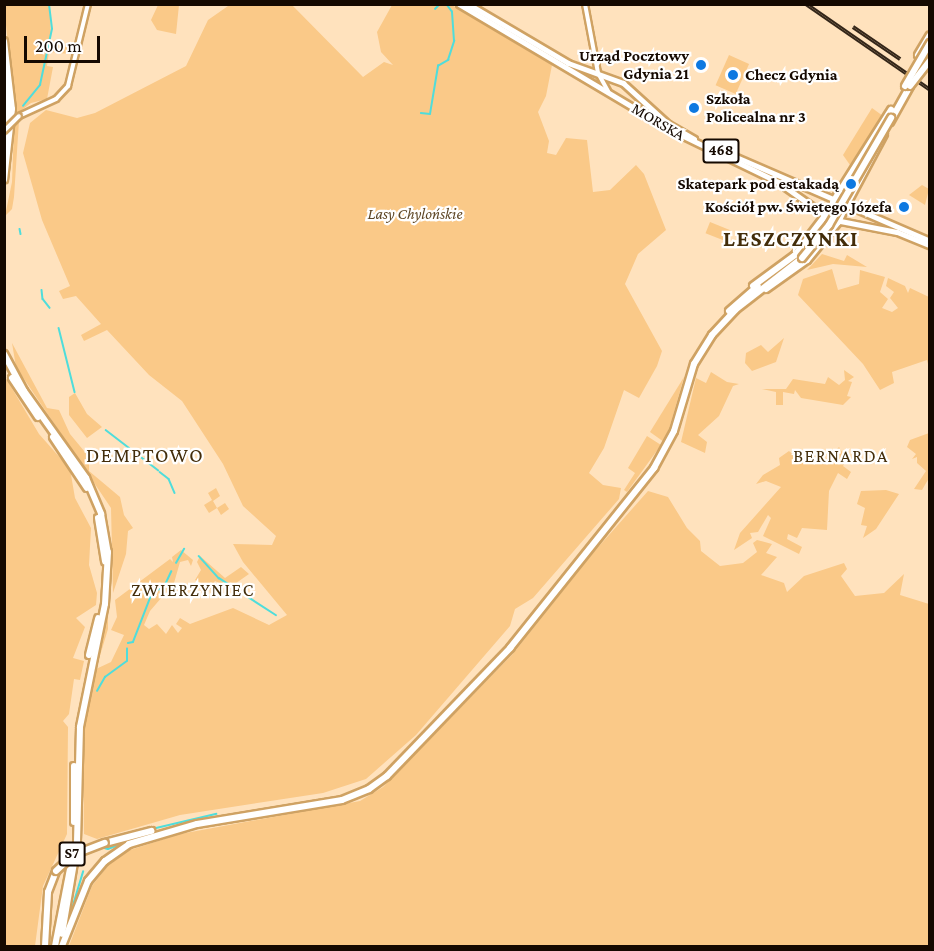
<!DOCTYPE html>
<html>
<head>
<meta charset="utf-8">
<style>
	body { margin:0 }
	#map { position:relative; width:934px; height:951px; overflow:hidden; background:#ffe2bd; font-family:"Crimson Pro",serif }
	div>[style] { position:absolute }
	.green>* { inset:0; background:#fac988; transform-origin:0 0 }
	.stream>* { height:1.5px; margin:-0.75px; padding:0 0.75px; transform-origin:0.75px; border-radius:0.75px; background:#4fdddb }
	.roads { filter:drop-shadow(2px 0 #cfa263) drop-shadow(-2px 0 #cfa263) drop-shadow(0 2px #cfa263) drop-shadow(0 -2px #cfa263) }
	.secondary>* { height:4px; margin:-2px; padding:0 2px; transform-origin:2px; border-radius:2px; background:#fff }
	.primary>* { height:5px; margin:-2.5px; padding:0 2.5px; transform-origin:2.5px; border-radius:2.5px; background:#fff }
	.highway>* { height:6px; margin:-3px; padding:0 3px; transform-origin:3px; border-radius:3px; background:#fff }
	.rail>* { height:4px; margin-top:-2px; transform-origin:0; background:repeating-linear-gradient(90deg,#fff 0 4.5px,#342619 0 9px); box-sizing:border-box; border-block:2px solid #342619 }
	.bridges { filter:drop-shadow(2px 0 #cfa263) drop-shadow(-2px 0 #cfa263) drop-shadow(0 2px #cfa263) drop-shadow(0 -2px #cfa263) }
	.secondary-bridge>* { height:4px; margin:-2px; padding:0 2px; transform-origin:2px; border-radius:2px; background:#fff }
	.highway-bridge>* { height:6px; margin:-3px; padding:0 3px; transform-origin:3px; border-radius:3px; background:#fff }
	.dots>* { width:16px; height:16px; translate:-50% -50%; box-sizing:border-box; border:3px solid #fff; border-radius:50% }
	span { translate:-50% -50%; white-space:nowrap; text-align:center; line-height:1.15; -webkit-text-stroke:4.5px #fff; paint-order:stroke }
	.shield-label span { padding:2px 4px; background:#fff; border:2px solid; border-radius:4px; -webkit-text-stroke-width:0 }
	.shield-label { font-size:15px; color:#150900; font-weight:700 }
	.poi-label { font-size:16px; color:#150900; font-weight:700 }
	.right { translate:-100% -50%; text-align:right }
	.left { translate:0 -50%; text-align:left }
	.street-label { font-size:16px; color:#150900 }
	.park-label { font-size:16px; color:#5e4624; font-style:italic }
	.neighbourhood-label { font-size:18px; color:#432d0a; letter-spacing:1.5px }
	.quarter-label { font-size:20px; color:#432d0a; letter-spacing:1.5px }
	.district-label { font-size:22px; color:#432d0a; font-weight:700; letter-spacing:1.5px }
	.frame { position:absolute; inset:0; border:6px solid #150900; pointer-events:none }
	.scale { position:absolute; left:24px; top:36px; width:76px; height:27px; box-sizing:border-box; border:3px solid #150900; border-top:0; padding-left:8px; font-size:18px; line-height:21px; white-space:nowrap; color:#150900; -webkit-text-stroke:4px #fff; paint-order:stroke }
</style>
</head>
<body>
<div id="map">
	<div class="green">
		<i style="clip-path:polygon(450px 4px,552px 65px,546px 96px,538px 112px,549px 141px,547px 153px,556px 155px,566px 138px,587px 140px,593px 192px,610px 190px,636px 165px,644px 174px,666px 230px,638px 254px,625px 284px,662px 351px,657px 366px,639px 398px,624px 390px,604px 448px,589px 473px,603px 485px,621px 488px,619px 499px,533px 598px,515px 609px,510px 626px,416px 735px,366px 779px,323px 793px,180px 815px,97px 839px,84px 834px,83px 740px,93px 669px,108px 611px,108px 629px,96px 669px,111px 662px,124px 635px,111px 630px,117px 617px,115px 600px,170px 559px,173px 562px,172px 557px,181px 550px,193px 560px,191px 566px,188px 560px,180px 562px,174px 583px,150px 611px,144px 625px,149px 629px,157px 624px,166px 634px,172px 625px,178px 633px,182px 628px,176px 624px,180px 618px,190px 624px,233px 608px,269px 625px,287px 615px,243px 562px,233px 544px,272px 545px,276px 536px,243px 506px,223px 464px,182px 401px,149px 375px,107px 330px,84px 341px,81px 335px,101px 324px,76px 296px,63px 299px,59px 291px,70px 286px,42px 220px,23px 153px,30px 123px,46px 110px,77px 118px,95px 113px,186px 66px,208px 20px,228px 6px,292px 5px,363px 77px,384px 62px,393px 65px,381px 52px,377px 32px,392px 5px)"></i>
		<i style="clip-path:polygon(4px 5px,50px 5px,51px 44px,71px 46px,70px 54px,49px 52px,47px 66px,53px 67px,47px 99px,31px 103px,15px 115px)"></i>
		<i style="clip-path:polygon(158px 5px,179px 5px,176px 34px,157px 30px,151px 20px)"></i>
		<i style="left:729px;top:55px;width:22px;height:33px;rotate:24deg"></i>
		<i style="clip-path:polygon(872px 108px,883px 116px,850px 165px,843px 155px)"></i>
		<i style="clip-path:polygon(19px 121px,14px 197px,12px 209px,5px 216px,12px 182px,14px 127px)"></i>
		<i style="clip-path:polygon(922px 185px,929px 189px,925px 205px,909px 195px)"></i>
		<i style="left:710px;top:222px;width:24px;height:12px;rotate:22deg"></i>
		<i style="clip-path:polygon(822px 254px,844px 261px,847px 255px,867px 267px,833px 264px,807px 270px)"></i>
		<i style="clip-path:polygon(832px 269px,838px 290px,859px 284px,860px 270px,885px 277px,880px 292px,888px 299px,882px 308px,892px 312px,898px 308px,890px 298px,894px 292px,886px 286px,888px 278px,905px 286px,908px 293px,910px 288px,929px 297px,929px 368px,927px 360px,892px 372px,894px 383px,880px 390px,863px 364px,798px 295px,803px 279px)"></i>
		<i style="clip-path:polygon(784px 338px,776px 362px,752px 371px,745px 363px,746px 353px,761px 345px,768px 352px)"></i>
		<i style="clip-path:polygon(12px 343px,47px 408px,59px 410px,70px 434px,89px 457px,89px 471px,120px 497px,124px 515px,133px 528px,128px 531px,126px 554px,113px 593px,111px 508px,16px 367px)"></i>
		<i style="clip-path:polygon(844px 370px,854px 377px,848px 381px,852px 382px,847px 396px,851px 397px,843px 405px,801px 398px,795px 390px,794px 394px,783px 392px,783px 405px,776px 405px,776px 392px,762px 389px,786px 389px,793px 379px,825px 384px,828px 377px,839px 385px,845px 380px)"></i>
		<i style="clip-path:polygon(711px 372px,727px 382px,739px 384px,733px 386px,719px 416px,698px 435px,707px 442px,705px 453px,681px 442px,696px 378px,706px 383px)"></i>
		<i style="clip-path:polygon(4px 375px,39px 434px,70px 469px,75px 498px,91px 528px,89px 565px,97px 593px,96px 605px,76px 618px,85px 627px,73px 658px,84px 661px,80px 680px,74px 679px,69px 714px,63px 721px,68px 727px,67px 834px,43px 886px,35px 946px,5px 946px)"></i>
		<i style="clip-path:polygon(684px 377px,670px 426px,664px 442px,650px 432px)"></i>
		<i style="clip-path:polygon(75px 393px,87px 414px,102px 427px,87px 438px,69px 415px,69px 397px)"></i>
		<i style="clip-path:polygon(929px 433px,929px 478px,922px 490px,914px 489px,926px 471px,917px 463px,917px 457px,912px 459px,916px 454px,907px 447px,910px 440px)"></i>
		<i style="clip-path:polygon(647px 436px,661px 445px,627px 492px,624px 490px,635px 473px,628px 468px)"></i>
		<i style="clip-path:polygon(839px 447px,847px 459px,843px 466px,851px 472px,847px 479px,838px 473px,829px 491px,827px 530px,802px 528px,797px 538px,788px 534px,787px 539px,802px 547px,799px 554px,763px 536px,771px 518px,768px 515px,758px 532px,750px 533px,752px 538px,734px 550px,740px 533px,781px 487px,766px 481px,756px 484px,763px 475px,780px 465px,779px 458px,789px 451px,799px 460px,805px 457px,812px 461px,818px 453px,827px 459px)"></i>
		<i style="clip-path:polygon(216px 488px,220px 496px,213px 501px,217px 508px,225px 503px,229px 509px,221px 515px,217px 508px,209px 513px,204px 505px,212px 500px,208px 493px)"></i>
		<i style="clip-path:polygon(886px 490px,899px 494px,876px 529px,863px 538px,867px 526px,861px 525px,865px 508px,857px 504px,861px 491px)"></i>
		<i style="clip-path:polygon(648px 491px,668px 497px,687px 528px,700px 541px,701px 551px,720px 566px,743px 563px,757px 552px,753px 543px,757px 540px,772px 544px,766px 553px,777px 557px,761px 575px,784px 583px,787px 592px,804px 576px,844px 563px,847px 569px,841px 576px,855px 596px,884px 593px,904px 574px,900px 595px,929px 604px,929px 946px,69px 946px,92px 886px,110px 863px,127px 851px,180px 834px,360px 801px,383px 787px,512px 655px,593px 553px)"></i>
		<i style="clip-path:polygon(200px 556px,225px 578px,241px 567px,249px 574px,229px 588px,215px 581px,210px 589px,195px 580px,201px 570px,197px 562px)"></i>
	</div>
	<div class="stream">
		<i style="left:399px;top:5px;width:1px;rotate:-45deg"></i>
		<i style="left:435px;top:9px;width:6px;rotate:-45deg"></i>
		<i style="left:23px;top:106px;width:27px;rotate:-51deg"></i>
		<i style="left:40px;top:85px;width:57px;rotate:-77.9deg"></i>
		<i style="left:52px;top:29px;width:25px;rotate:-97deg"></i>
		<i style="left:421px;top:113px;width:9px;rotate:6deg"></i>
		<i style="left:430px;top:114px;width:49px;rotate:-80.5deg"></i>
		<i style="left:438px;top:66px;width:12px;rotate:-31deg"></i>
		<i style="left:448px;top:60px;width:20px;rotate:-72deg"></i>
		<i style="left:454px;top:41px;width:29px;rotate:-94deg"></i>
		<i style="left:452px;top:12px;width:10px;rotate:-127deg"></i>
		<i style="left:20px;top:229px;width:5px;rotate:79deg"></i>
		<i style="left:42px;top:290px;width:9px;rotate:84deg"></i>
		<i style="left:43px;top:299px;width:11px;rotate:52deg"></i>
		<i style="left:59px;top:328px;width:66px;rotate:76deg"></i>
		<i style="left:106px;top:430px;width:66px;rotate:37.6deg"></i>
		<i style="left:160px;top:472px;width:11px;rotate:38deg"></i>
		<i style="left:169px;top:479px;width:15px;rotate:67deg"></i>
		<i style="left:199px;top:556px;width:30px;rotate:48deg"></i>
		<i style="left:219px;top:578px;width:68px;rotate:33deg"></i>
		<i style="left:176px;top:563px;width:16px;rotate:-60deg"></i>
		<i style="left:128px;top:643px;width:5px;rotate:-11deg"></i>
		<i style="left:133px;top:642px;width:53px;rotate:-68.8deg"></i>
		<i style="left:152px;top:593px;width:13px;rotate:-27deg"></i>
		<i style="left:164px;top:587px;width:17px;rotate:-65deg"></i>
		<i style="left:97px;top:691px;width:16px;rotate:-60deg"></i>
		<i style="left:105px;top:677px;width:27px;rotate:-36deg"></i>
		<i style="left:127px;top:661px;width:12px;rotate:-90deg"></i>
		<i style="left:152px;top:829px;width:66px;rotate:-13.2deg"></i>
		<i style="left:101px;top:842px;width:9px;rotate:-18deg"></i>
		<i style="left:101px;top:847px;width:7px;rotate:16deg"></i>
		<i style="left:108px;top:849px;width:19px;rotate:-21deg"></i>
		<i style="left:71px;top:912px;width:42px;rotate:-73.3deg"></i>
	</div>
	<div class="roads">
		<div class="secondary">
			<i style="left:585px;top:4px;width:70px;rotate:79.3deg"></i>
			<i style="left:598px;top:73px;width:21px;rotate:61deg"></i>
			<i style="left:19px;top:116px;width:41px;rotate:-24.7deg"></i>
			<i style="left:56px;top:99px;width:18px;rotate:-47deg"></i>
			<i style="left:68px;top:86px;width:84px;rotate:-76.3deg"></i>
		</div>
		<div class="primary">
			<i style="left:459px;top:4px;width:247px;rotate:30.7deg"></i>
			<i style="left:671px;top:130px;width:119px;rotate:25.9deg"></i>
			<i style="left:778px;top:182px;width:64px;rotate:35.4deg"></i>
			<i style="left:830px;top:219px;width:68px;rotate:11deg"></i>
			<i style="left:897px;top:232px;width:35px;rotate:22deg"></i>
			<i style="left:468px;top:4px;width:116px;rotate:30.5deg"></i>
			<i style="left:568px;top:63px;width:59px;rotate:20deg"></i>
			<i style="left:623px;top:83px;width:61px;rotate:42.3deg"></i>
			<i style="left:668px;top:124px;width:30px;rotate:30deg"></i>
			<i style="left:736px;top:157px;width:211px;rotate:23.4deg"></i>
			<i style="left:825px;top:216px;width:16px;rotate:-60deg"></i>
			<i style="left:838px;top:222px;width:17px;rotate:-65deg"></i>
		</div>
		<div class="highway">
			<i style="left:4px;top:41px;width:68px;rotate:83.3deg"></i>
			<i style="left:12px;top:109px;width:71px;rotate:96.4deg"></i>
			<i style="left:918px;top:55px;width:23px;rotate:-59deg"></i>
			<i style="left:4px;top:65px;width:41px;rotate:84.4deg"></i>
			<i style="left:8px;top:106px;width:43px;rotate:95.3deg"></i>
			<i style="left:890px;top:122px;width:41px;rotate:-60.9deg"></i>
			<i style="left:833px;top:202px;width:109px;rotate:-57.8deg"></i>
			<i style="left:845px;top:207px;width:83px;rotate:-61.9deg"></i>
			<i style="left:753px;top:286px;width:52px;rotate:-36.4deg"></i>
			<i style="left:795px;top:255px;width:49px;rotate:-52.4deg"></i>
			<i style="left:766px;top:289px;width:50px;rotate:-35.3deg"></i>
			<i style="left:807px;top:260px;width:49px;rotate:-50.8deg"></i>
			<i style="left:729px;top:311px;width:38px;rotate:-41deg"></i>
			<i style="left:4px;top:354px;width:42px;rotate:61.6deg"></i>
			<i style="left:24px;top:391px;width:107px;rotate:54.5deg"></i>
			<i style="left:86px;top:478px;width:39px;rotate:67deg"></i>
			<i style="left:101px;top:514px;width:39px;rotate:80deg"></i>
			<i style="left:108px;top:552px;width:52px;rotate:93.3deg"></i>
			<i style="left:105px;top:604px;width:126px;rotate:101.5deg"></i>
			<i style="left:80px;top:727px;width:118px;rotate:91.5deg"></i>
			<i style="left:77px;top:845px;width:90px;rotate:99.6deg"></i>
			<i style="left:12px;top:378px;width:47px;rotate:56.3deg"></i>
			<i style="left:53px;top:437px;width:61px;rotate:56.3deg"></i>
			<i style="left:98px;top:518px;width:44px;rotate:80.8deg"></i>
			<i style="left:89px;top:655px;width:38px;rotate:-76deg"></i>
			<i style="left:74px;top:766px;width:56px;rotate:90deg"></i>
			<i style="left:105px;top:843px;width:48px;rotate:-14.6deg"></i>
			<i style="left:45px;top:946px;width:54px;rotate:-86.8deg"></i>
			<i style="left:48px;top:892px;width:22px;rotate:-69deg"></i>
			<i style="left:55px;top:946px;width:95px;rotate:-79deg"></i>
			<i style="left:62px;top:946px;width:70px;rotate:-68.2deg"></i>
			<i style="left:88px;top:881px;width:26px;rotate:-50deg"></i>
			<i style="left:105px;top:861px;width:29px;rotate:-35deg"></i>
			<i style="left:129px;top:844px;width:71px;rotate:-16.4deg"></i>
			<i style="left:197px;top:824px;width:147px;rotate:-9.4deg"></i>
			<i style="left:342px;top:800px;width:29px;rotate:-22deg"></i>
			<i style="left:369px;top:789px;width:22px;rotate:-36deg"></i>
			<i style="left:387px;top:776px;width:178px;rotate:-46.1deg"></i>
			<i style="left:510px;top:648px;width:231px;rotate:-51.3deg"></i>
			<i style="left:654px;top:468px;width:42px;rotate:-61.6deg"></i>
			<i style="left:674px;top:431px;width:70px;rotate:-73.4deg"></i>
			<i style="left:694px;top:364px;width:34px;rotate:-58deg"></i>
			<i style="left:712px;top:335px;width:34px;rotate:-47deg"></i>
			<i style="left:735px;top:310px;width:85px;rotate:-37.8deg"></i>
		</div>
	</div>
	<div class="rail">
		<i style="left:806px;top:4px;width:151px;rotate:34.7deg"></i>
		<i style="left:853px;top:27px;width:57px;rotate:34.2deg"></i>
	</div>
	<div class="bridges">
		<div class="secondary-bridge">
			<i style="left:4px;top:131px;width:21px;rotate:-45deg"></i>
		</div>
		<div class="highway-bridge">
			<i style="left:905px;top:86px;width:50px;rotate:-59.8deg"></i>
			<i style="left:910px;top:86px;width:33px;rotate:-52deg"></i>
			<i style="left:802px;top:258px;width:43px;rotate:-50.7deg"></i>
			<i style="left:829px;top:225px;width:124px;rotate:-59.9deg"></i>
			<i style="left:56px;top:871px;width:23px;rotate:-43deg"></i>
			<i style="left:73px;top:855px;width:34px;rotate:-21deg"></i>
		</div>
	</div>
	<div class="dots">
		<i style="left:701px;top:65px;background:#0e79e1"></i>
		<i style="left:733px;top:75px;background:#0e79e1"></i>
		<i style="left:694px;top:108px;background:#0e79e1"></i>
		<i style="left:851px;top:184px;background:#0e79e1"></i>
		<i style="left:904px;top:207px;background:#0e79e1"></i>
	</div>
	<div class="shield-label">
		<span style="left:721px;top:151px">468</span>
		<span style="left:72px;top:854px">S7</span>
	</div>
	<div class="poi-label">
		<span class="right" style="left:689px;top:65px">Urząd Pocztowy<br>Gdynia 21</span>
		<span class="left" style="left:745px;top:75px">Checz Gdynia</span>
		<span class="left" style="left:706px;top:108px">Szkoła<br>Policealna nr 3</span>
		<span class="right" style="left:839px;top:184px">Skatepark pod estakadą</span>
		<span class="right" style="left:892px;top:207px">Kościół pw. Świętego Józefa</span>
	</div>
	<div class="street-label">
		<span style="left:658px;top:122px;rotate:30deg">MORSKA</span>
	</div>
	<div class="park-label">
		<span style="left:415px;top:214px">Lasy Chylońskie</span>
	</div>
	<div class="neighbourhood-label">
		<span style="left:841px;top:456px">BERNARDA</span>
		<span style="left:193px;top:590px">ZWIERZYNIEC</span>
	</div>
	<div class="quarter-label">
		<span style="left:145px;top:455px">DEMPTOWO</span>
	</div>
	<div class="district-label">
		<span style="left:791px;top:239px">LESZCZYNKI</span>
	</div>
	<div class="frame"></div>
	<div class="scale">200 m</div>
</div>
</body>
</html>
